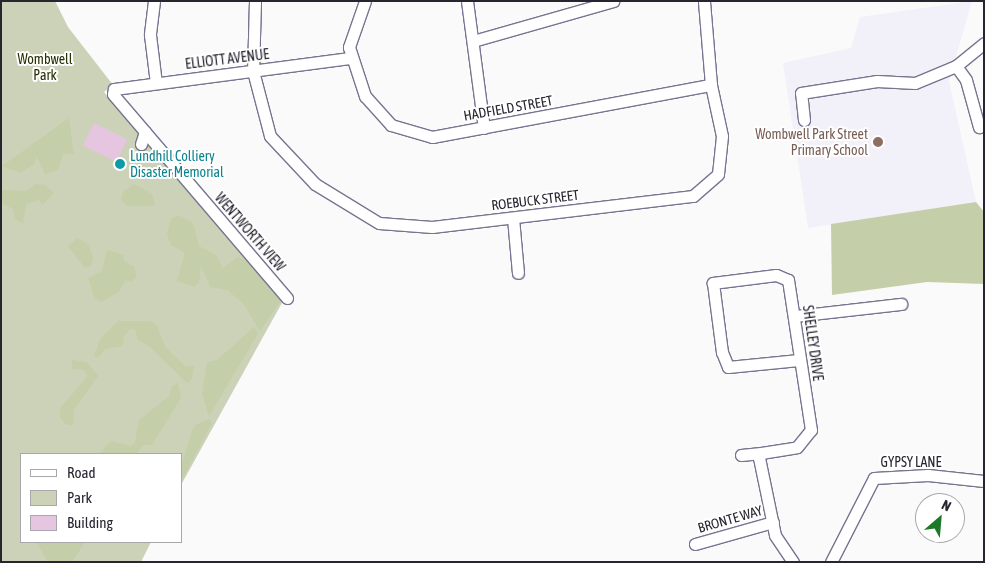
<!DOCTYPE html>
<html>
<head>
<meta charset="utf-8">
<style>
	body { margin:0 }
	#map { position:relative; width:985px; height:563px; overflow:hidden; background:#fafafa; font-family:"Asap Condensed",sans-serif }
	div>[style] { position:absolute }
	.built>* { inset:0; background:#f2f1f9 }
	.green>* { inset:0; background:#ccd2b8 }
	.forest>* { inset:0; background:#c4cea8 }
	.building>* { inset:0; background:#e6c5e0; transform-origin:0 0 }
	.roads { filter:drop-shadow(1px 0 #777490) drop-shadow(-1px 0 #777490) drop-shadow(0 1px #777490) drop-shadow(0 -1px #777490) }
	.minor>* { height:11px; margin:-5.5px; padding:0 5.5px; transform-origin:5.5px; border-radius:5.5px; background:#fff }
	.dots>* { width:14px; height:14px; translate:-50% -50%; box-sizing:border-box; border:2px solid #fff; border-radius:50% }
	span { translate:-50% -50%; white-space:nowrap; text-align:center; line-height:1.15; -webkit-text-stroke:4px #fff; paint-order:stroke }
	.park-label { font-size:14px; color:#262d00 }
	.street-label { font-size:14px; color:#262530 }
	.education-label { font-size:14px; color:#785e54 }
	.right { translate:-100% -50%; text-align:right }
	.culture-label { font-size:14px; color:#0d838f }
	.left { translate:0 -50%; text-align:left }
	.frame { position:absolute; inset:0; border:2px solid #262530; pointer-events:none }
	.legend { position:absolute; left:20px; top:453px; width:162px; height:90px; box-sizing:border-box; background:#fff; border:1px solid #a8a8ac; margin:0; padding:6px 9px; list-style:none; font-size:15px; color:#262530 }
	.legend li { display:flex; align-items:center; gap:10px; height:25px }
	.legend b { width:25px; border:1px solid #a8a8ac }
	.north { position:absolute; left:915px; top:493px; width:50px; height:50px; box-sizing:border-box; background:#fff; border:1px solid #a8a8ac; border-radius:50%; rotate:27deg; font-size:14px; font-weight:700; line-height:20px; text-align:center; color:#262530 }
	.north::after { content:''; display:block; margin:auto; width:18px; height:22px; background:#1c7929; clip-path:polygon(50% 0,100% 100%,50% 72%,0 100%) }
</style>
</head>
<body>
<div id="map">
	<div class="built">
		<i style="clip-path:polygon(972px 1px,949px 81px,976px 202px,808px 228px,783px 63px,851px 48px,860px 17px)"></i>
	</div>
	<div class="green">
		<i style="clip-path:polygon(1px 1px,55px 1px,68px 27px,113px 85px,104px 92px,283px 301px,181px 485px,181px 454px,21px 454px,21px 542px,151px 542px,141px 562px,1px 562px)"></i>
	</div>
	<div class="forest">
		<i style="clip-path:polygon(69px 118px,74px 154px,63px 154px,58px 170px,45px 174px,37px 157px,34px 164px,21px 173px,2px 166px)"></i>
		<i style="clip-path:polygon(35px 184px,45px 185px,54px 193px,42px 205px,39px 200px,26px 204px,23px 224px,15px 219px,13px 209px,1px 203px,1px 190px,26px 191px)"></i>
		<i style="clip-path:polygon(134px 184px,152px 194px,155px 206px,128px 206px,121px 201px,123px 192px)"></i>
		<i style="clip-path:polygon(976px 202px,984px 212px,984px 284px,927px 282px,832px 295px,831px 224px)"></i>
		<i style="clip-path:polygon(178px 215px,193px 223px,199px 246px,216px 255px,223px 268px,238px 257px,247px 261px,281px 301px,260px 331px,243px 303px,227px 290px,210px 287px,201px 266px,199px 282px,195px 287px,177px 281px,185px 253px,171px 245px,167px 234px,171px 219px)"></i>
		<i style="clip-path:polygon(77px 238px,88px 244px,93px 257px,91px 266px,85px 268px,68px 246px)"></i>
		<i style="clip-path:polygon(107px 250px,123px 255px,124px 261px,135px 267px,136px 277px,132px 282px,125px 280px,119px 292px,101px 302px,95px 299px,88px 278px,102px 271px)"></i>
		<i style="clip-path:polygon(118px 321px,150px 321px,156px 324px,166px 348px,185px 366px,194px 366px,192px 379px,187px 383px,150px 347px,138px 340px,135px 329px,130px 329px,124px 337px,123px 346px,105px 349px,98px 358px,94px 356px,100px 339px)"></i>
		<i style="clip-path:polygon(254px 327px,258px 334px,209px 416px,202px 394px,207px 362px,217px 360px)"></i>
		<i style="clip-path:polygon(72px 360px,87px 362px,98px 376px,74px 410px,73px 425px,67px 425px,60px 418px,60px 408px,88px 376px,84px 370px,72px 369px)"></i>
		<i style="clip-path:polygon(178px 383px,181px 398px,152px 445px,143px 445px,137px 454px,99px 454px,111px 441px,131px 446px,135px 442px,139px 420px,169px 396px,172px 386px)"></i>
		<i style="clip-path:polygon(209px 419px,212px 423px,181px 482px,181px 467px,192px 431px,195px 425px)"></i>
		<i style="clip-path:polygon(85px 542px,73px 561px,61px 562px,48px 562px,37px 543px)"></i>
	</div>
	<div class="building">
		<i style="left:94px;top:123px;width:37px;height:25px;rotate:26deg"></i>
	</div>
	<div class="roads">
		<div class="minor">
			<i style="left:154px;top:1px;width:34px;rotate:97deg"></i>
			<i style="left:150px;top:35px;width:48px;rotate:82.9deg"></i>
			<i style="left:255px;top:1px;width:70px;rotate:91.6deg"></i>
			<i style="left:253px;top:71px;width:67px;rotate:75.3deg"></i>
			<i style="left:270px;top:136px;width:66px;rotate:46.8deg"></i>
			<i style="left:315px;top:184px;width:75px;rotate:31.4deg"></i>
			<i style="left:379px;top:223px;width:53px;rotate:4.3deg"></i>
			<i style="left:432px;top:227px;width:263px;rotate:-6.8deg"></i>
			<i style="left:693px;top:196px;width:33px;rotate:-41deg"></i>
			<i style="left:718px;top:174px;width:38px;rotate:-84deg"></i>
			<i style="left:722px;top:136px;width:52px;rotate:-102.2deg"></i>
			<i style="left:711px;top:85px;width:84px;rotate:-94.8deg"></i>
			<i style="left:365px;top:1px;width:49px;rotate:109.2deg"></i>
			<i style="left:349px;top:47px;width:52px;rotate:71.9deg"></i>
			<i style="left:365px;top:96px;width:39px;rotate:48deg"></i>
			<i style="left:391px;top:125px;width:43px;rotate:16.3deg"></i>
			<i style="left:432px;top:137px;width:284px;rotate:-10.6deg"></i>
			<i style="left:467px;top:1px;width:128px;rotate:82.4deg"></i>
			<i style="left:473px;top:41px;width:146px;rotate:-15.9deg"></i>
			<i style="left:956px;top:66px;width:17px;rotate:54deg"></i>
			<i style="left:966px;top:80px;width:49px;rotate:74.5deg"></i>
			<i style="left:804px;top:120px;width:27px;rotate:-96deg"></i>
			<i style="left:801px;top:93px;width:77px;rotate:-9deg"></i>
			<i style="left:877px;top:81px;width:38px;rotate:3deg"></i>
			<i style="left:915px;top:83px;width:44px;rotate:-22.5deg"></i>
			<i style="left:956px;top:66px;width:36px;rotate:-39deg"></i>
			<i style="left:141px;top:144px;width:13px;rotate:-72deg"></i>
			<i style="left:513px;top:218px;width:55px;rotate:84.8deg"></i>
			<i style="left:287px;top:298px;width:268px;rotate:-130.5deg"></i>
			<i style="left:113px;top:94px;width:5px;rotate:-79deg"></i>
			<i style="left:114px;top:89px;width:238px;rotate:-7.5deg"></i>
			<i style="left:795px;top:316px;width:107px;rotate:-6.5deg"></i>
			<i style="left:741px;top:455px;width:20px;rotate:-6deg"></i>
			<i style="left:695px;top:544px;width:81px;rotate:-15.8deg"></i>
			<i style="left:793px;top:562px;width:32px;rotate:-124deg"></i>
			<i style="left:775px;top:535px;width:79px;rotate:-101.7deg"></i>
			<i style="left:759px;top:458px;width:5px;rotate:-68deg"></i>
			<i style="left:761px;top:453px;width:36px;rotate:-9deg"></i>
			<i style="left:797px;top:447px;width:22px;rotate:-51deg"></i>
			<i style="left:811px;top:430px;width:152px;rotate:-98.7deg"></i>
			<i style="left:788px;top:280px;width:13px;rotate:-157deg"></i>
			<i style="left:776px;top:275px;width:64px;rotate:172.8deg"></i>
			<i style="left:713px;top:283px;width:70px;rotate:82.6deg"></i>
			<i style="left:722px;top:352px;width:16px;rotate:68deg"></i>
			<i style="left:728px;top:367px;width:71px;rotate:-5.6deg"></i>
			<i style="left:831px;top:562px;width:94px;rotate:-62.9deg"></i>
			<i style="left:874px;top:478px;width:54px;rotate:-3.2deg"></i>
			<i style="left:928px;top:475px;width:56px;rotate:6.1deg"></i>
		</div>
	</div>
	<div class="dots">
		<i style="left:878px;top:142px;background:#8d6e63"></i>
		<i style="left:120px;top:164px;background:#0f9aa8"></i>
	</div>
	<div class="park-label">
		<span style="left:45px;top:67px">Wombwell<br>Park</span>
	</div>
	<div class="street-label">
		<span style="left:227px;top:59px;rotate:-7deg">ELLIOTT AVENUE</span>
		<span style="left:508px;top:108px;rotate:-10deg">HADFIELD STREET</span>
		<span style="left:535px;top:200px;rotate:-7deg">ROEBUCK STREET</span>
		<span style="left:250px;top:232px;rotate:49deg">WENTWORTH VIEW</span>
		<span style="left:813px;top:343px;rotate:82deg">SHELLEY DRIVE</span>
		<span style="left:911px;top:462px">GYPSY LANE</span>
		<span style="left:730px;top:519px;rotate:-16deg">BRONTE WAY</span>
	</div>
	<div class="education-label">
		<span class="right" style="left:868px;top:142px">Wombwell Park Street<br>Primary School</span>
	</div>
	<div class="culture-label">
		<span class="left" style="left:130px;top:164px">Lundhill Colliery<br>Disaster Memorial</span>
	</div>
	<div class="frame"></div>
	<ul class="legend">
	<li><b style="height:6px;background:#fff"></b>Road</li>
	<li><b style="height:14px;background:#ccd2b8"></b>Park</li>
	<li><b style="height:14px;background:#e6c5e0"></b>Building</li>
	</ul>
	<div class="north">N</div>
</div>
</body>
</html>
